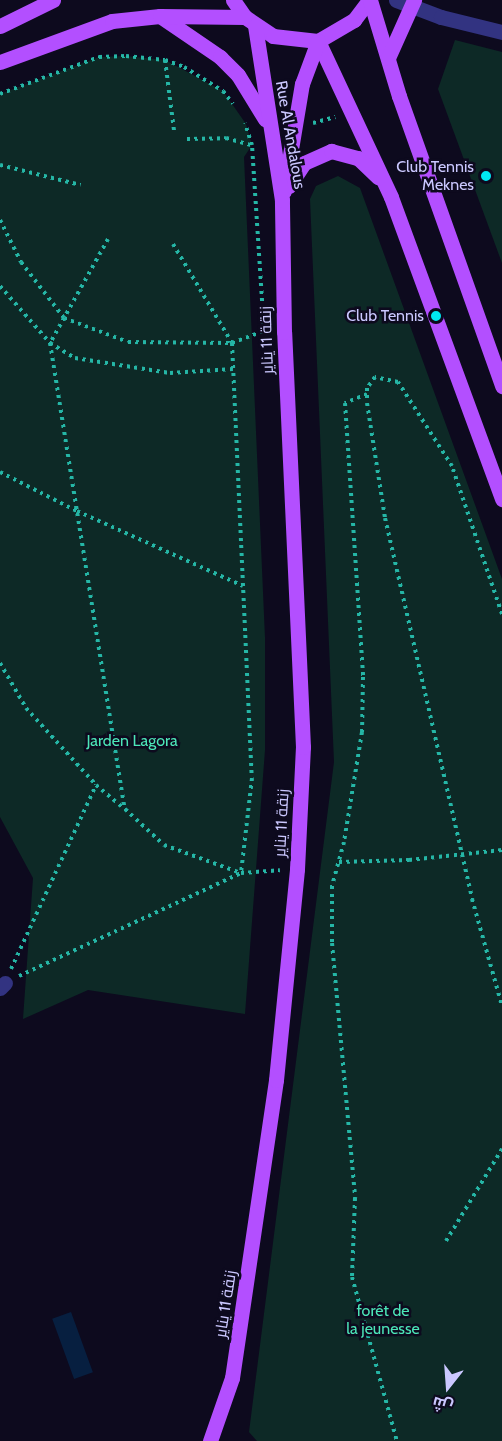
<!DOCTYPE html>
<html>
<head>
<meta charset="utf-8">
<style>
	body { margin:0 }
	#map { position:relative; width:502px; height:1441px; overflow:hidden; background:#0d0a1e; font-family:Cabin,Cairo,sans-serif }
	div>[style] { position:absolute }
	.green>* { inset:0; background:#0d2926 }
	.water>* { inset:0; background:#071f40; transform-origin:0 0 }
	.path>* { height:4px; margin-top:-2px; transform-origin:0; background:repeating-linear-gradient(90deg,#25b6a6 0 3px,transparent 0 7.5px) }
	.minor>* { height:15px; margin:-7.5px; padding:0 7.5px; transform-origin:7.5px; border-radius:7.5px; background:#323381 }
	.major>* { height:15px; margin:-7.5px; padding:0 7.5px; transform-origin:7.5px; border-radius:7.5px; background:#b34fff }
	.dots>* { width:16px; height:16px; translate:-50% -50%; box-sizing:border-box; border:3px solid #0d0a1e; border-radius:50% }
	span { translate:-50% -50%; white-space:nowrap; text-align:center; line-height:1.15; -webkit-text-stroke:5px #0d0a1e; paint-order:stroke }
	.street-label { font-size:16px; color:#cbc8ff }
	.poi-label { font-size:16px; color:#cbc8ff }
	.right { translate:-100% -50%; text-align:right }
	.park-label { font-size:16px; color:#4ce6b8 }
	.north { position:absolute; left:418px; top:1357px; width:60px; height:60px; -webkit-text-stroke:4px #0d0a1e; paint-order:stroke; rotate:197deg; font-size:16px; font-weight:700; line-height:24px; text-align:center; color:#cbc8ff }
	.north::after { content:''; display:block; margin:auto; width:21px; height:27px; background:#cbc8ff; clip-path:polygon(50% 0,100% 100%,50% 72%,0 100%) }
</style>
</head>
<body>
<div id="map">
	<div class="green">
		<i style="clip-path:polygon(455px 40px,502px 52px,502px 263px,438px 89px)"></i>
		<i style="clip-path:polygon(126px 56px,165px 60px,223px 91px,246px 124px,252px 145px,244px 157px,265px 638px,265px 750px,245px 1014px,88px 990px,23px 1019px,33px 878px,0 817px,0 94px,99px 57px)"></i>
		<i style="clip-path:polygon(338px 176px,360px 188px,502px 579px,502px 1441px,257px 1441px,249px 1432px,334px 762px,310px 199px,316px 186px)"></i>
	</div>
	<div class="water">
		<i style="left:71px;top:1312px;width:64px;height:20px;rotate:70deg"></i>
	</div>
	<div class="path">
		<i style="left:165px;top:60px;width:71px;rotate:82.7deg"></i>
		<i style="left:0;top:94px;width:106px;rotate:-20.5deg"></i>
		<i style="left:99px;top:57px;width:27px;rotate:-2deg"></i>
		<i style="left:126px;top:56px;width:39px;rotate:6deg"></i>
		<i style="left:165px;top:60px;width:20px;rotate:20deg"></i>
		<i style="left:184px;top:67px;width:46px;rotate:31.6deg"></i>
		<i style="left:223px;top:91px;width:16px;rotate:52deg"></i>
		<i style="left:313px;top:123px;width:23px;rotate:-15deg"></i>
		<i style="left:187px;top:139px;width:39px;rotate:-1deg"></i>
		<i style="left:226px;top:138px;width:26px;rotate:16deg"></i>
		<i style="left:0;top:165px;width:83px;rotate:13.9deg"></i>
		<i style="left:0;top:220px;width:47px;rotate:63.4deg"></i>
		<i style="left:21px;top:262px;width:71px;rotate:52.5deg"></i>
		<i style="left:64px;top:318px;width:68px;rotate:20.6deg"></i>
		<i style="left:128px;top:342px;width:104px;rotate:0.6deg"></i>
		<i style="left:232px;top:343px;width:435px;rotate:87.4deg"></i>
		<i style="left:252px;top:778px;width:96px;rotate:96.6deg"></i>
		<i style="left:241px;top:873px;width:39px;rotate:-4deg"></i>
		<i style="left:108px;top:239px;width:119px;rotate:119.1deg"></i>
		<i style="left:50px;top:343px;width:472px;rotate:80.9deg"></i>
		<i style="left:125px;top:809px;width:53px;rotate:42.7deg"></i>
		<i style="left:164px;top:845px;width:82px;rotate:20deg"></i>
		<i style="left:173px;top:244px;width:115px;rotate:59.2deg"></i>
		<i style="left:232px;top:343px;width:34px;rotate:-21deg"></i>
		<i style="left:264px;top:331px;width:186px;rotate:-93.7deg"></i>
		<i style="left:252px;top:145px;width:23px;rotate:-108deg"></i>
		<i style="left:0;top:286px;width:76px;rotate:48.7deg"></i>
		<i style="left:50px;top:343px;width:29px;rotate:31deg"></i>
		<i style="left:75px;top:358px;width:96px;rotate:9deg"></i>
		<i style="left:170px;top:373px;width:63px;rotate:-3.6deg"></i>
		<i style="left:367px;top:394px;width:24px;rotate:158deg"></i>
		<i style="left:345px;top:403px;width:275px;rotate:86.2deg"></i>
		<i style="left:363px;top:677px;width:55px;rotate:91deg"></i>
		<i style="left:362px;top:732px;width:111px;rotate:99.3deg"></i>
		<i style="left:344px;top:842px;width:46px;rotate:105.3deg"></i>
		<i style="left:332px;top:886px;width:57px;rotate:90deg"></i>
		<i style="left:332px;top:943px;width:256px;rotate:84.8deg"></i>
		<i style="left:355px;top:1198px;width:79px;rotate:92.2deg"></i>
		<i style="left:352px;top:1277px;width:170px;rotate:74.7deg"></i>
		<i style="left:0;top:472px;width:86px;rotate:26.9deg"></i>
		<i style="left:77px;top:511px;width:182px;rotate:24.3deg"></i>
		<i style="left:502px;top:614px;width:156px;rotate:-108.7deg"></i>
		<i style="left:452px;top:466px;width:100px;rotate:-122.7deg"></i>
		<i style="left:398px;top:382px;width:24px;rotate:-168deg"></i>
		<i style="left:375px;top:377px;width:14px;rotate:126deg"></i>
		<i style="left:367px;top:388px;width:15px;rotate:90deg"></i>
		<i style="left:367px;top:403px;width:116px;rotate:81.1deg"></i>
		<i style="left:385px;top:518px;width:391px;rotate:77.1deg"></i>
		<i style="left:472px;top:899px;width:111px;rotate:74.3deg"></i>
		<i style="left:0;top:663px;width:52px;rotate:60deg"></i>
		<i style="left:26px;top:708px;width:104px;rotate:47.7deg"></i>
		<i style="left:96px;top:785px;width:38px;rotate:40deg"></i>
		<i style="left:339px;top:862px;width:70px;rotate:-1.6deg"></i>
		<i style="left:409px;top:860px;width:94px;rotate:-6.1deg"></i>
		<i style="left:11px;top:969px;width:203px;rotate:-65.2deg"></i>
		<i style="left:19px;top:976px;width:245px;rotate:-24.9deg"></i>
		<i style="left:446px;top:1241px;width:108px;rotate:-58.7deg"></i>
	</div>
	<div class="minor">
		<i style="left:396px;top:0;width:48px;rotate:20.7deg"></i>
		<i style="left:441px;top:17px;width:63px;rotate:13.8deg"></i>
		<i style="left:0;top:988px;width:7px;rotate:-45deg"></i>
	</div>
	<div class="major">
		<i style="left:233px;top:0;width:21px;rotate:55deg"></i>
		<i style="left:245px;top:17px;width:34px;rotate:34deg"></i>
		<i style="left:273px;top:36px;width:45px;rotate:6.3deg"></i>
		<i style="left:318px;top:41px;width:42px;rotate:-30.3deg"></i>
		<i style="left:354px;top:20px;width:25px;rotate:-53deg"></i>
		<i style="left:370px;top:0;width:100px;rotate:73.2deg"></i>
		<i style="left:399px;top:96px;width:308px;rotate:70.4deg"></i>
		<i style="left:160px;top:16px;width:73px;rotate:34.3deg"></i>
		<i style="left:220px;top:57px;width:25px;rotate:45deg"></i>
		<i style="left:238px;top:75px;width:52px;rotate:58.5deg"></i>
		<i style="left:0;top:26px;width:59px;rotate:-26.1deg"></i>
		<i style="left:318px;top:41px;width:172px;rotate:64.9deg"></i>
		<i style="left:391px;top:197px;width:322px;rotate:69.8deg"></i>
		<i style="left:388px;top:58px;width:64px;rotate:-65.9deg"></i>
		<i style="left:0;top:62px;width:119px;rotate:-20.1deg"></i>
		<i style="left:112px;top:21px;width:48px;rotate:-5.9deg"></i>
		<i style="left:160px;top:16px;width:85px;rotate:0.7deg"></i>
		<i style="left:289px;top:186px;width:27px;rotate:-57deg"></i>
		<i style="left:304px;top:163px;width:30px;rotate:-24deg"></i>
		<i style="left:331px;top:151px;width:28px;rotate:15deg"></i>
		<i style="left:358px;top:158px;width:28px;rotate:44deg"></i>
		<i style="left:284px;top:191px;width:109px;rotate:-80.5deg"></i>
		<i style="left:302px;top:84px;width:46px;rotate:-69.6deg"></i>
		<i style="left:210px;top:1441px;width:67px;rotate:-70.8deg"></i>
		<i style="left:232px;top:1378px;width:301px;rotate:-81.6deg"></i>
		<i style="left:276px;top:1080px;width:212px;rotate:-84.3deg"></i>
		<i style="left:297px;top:869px;width:122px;rotate:-87.2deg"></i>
		<i style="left:303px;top:747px;width:415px;rotate:-92.6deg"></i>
		<i style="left:284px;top:332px;width:132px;rotate:-90.9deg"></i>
		<i style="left:282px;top:200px;width:176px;rotate:-98.8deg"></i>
	</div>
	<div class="dots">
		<i style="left:486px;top:176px;background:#00e8f3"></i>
		<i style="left:436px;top:316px;background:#00e8f3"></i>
	</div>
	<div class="street-label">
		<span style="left:290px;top:135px;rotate:80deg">Rue Al Andalous</span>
		<span style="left:267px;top:340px;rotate:-92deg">زنقة 11 يناير</span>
		<span style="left:282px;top:823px;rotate:-87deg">زنقة 11 يناير</span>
		<span style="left:226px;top:1304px;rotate:-81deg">زنقة 11 يناير</span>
	</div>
	<div class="poi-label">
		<span class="right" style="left:474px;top:176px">Club Tennis<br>Meknes</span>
		<span class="right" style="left:424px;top:316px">Club Tennis</span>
	</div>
	<div class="park-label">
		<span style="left:132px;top:741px">Jarden Lagora</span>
		<span style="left:383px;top:1320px">forêt de<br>la jeunesse</span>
	</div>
	<div class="north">ش</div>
</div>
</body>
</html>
